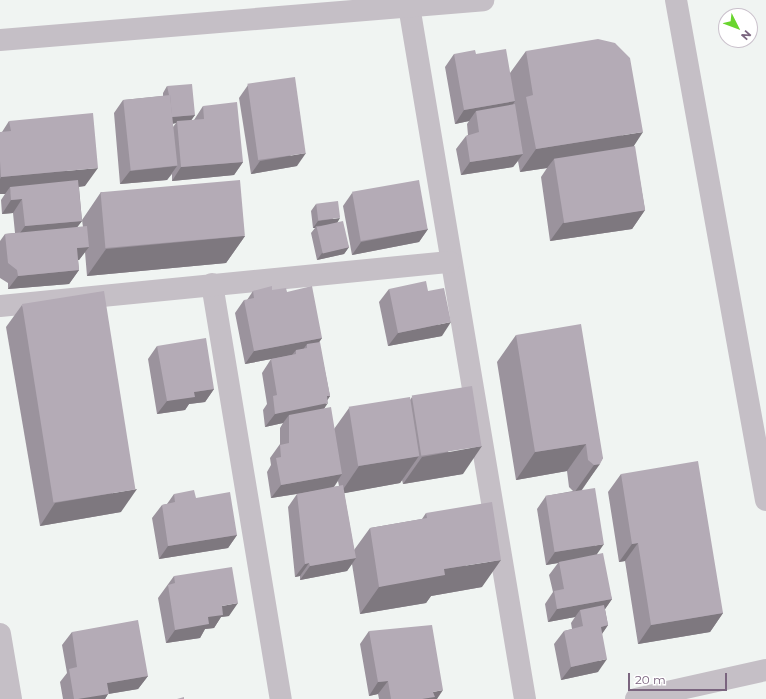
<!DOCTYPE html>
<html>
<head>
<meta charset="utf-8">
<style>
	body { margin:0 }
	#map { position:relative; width:766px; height:699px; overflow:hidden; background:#f0f4f2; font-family:Montserrat,sans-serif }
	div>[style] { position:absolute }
	.minor>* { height:22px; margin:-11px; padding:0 11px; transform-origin:11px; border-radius:11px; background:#c5bfc6 }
	.wall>* { inset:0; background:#9b939d }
	.shaded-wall>* { inset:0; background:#7e787f }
	.building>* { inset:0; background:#b4abb6; transform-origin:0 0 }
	span { translate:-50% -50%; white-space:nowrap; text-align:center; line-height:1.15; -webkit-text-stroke:4px #fff; paint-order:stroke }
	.north { position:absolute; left:718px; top:8px; width:40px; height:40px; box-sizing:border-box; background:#fff; border:1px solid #cac1cc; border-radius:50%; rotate:132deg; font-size:11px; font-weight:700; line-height:16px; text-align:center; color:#7b657f }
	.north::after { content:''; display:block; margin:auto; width:14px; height:18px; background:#69d52e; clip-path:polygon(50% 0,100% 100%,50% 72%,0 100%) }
	.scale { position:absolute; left:628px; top:673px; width:99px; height:18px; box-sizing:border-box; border:2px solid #7b657f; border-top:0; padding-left:5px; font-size:12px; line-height:14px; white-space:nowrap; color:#7b657f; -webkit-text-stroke:3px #fff; paint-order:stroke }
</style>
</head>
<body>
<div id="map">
	<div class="minor">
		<i style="left:408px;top:0;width:709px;rotate:80.5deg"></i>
		<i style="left:676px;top:0;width:508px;rotate:79.8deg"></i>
		<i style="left:0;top:40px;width:485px;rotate:-4.7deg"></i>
		<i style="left:212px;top:284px;width:421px;rotate:80.6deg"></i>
		<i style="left:0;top:306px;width:452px;rotate:-5.6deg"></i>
		<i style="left:0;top:634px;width:66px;rotate:80.4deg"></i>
		<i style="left:636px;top:699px;width:133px;rotate:-12.6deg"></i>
	</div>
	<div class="wall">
		<i style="clip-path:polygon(526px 51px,634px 146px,645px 210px,632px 229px,550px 241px,541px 177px,547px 168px,520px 172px,518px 161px,513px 167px,461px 175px,456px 149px,466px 136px,468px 135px,467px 124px,469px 121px,455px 124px,445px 67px,454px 54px,476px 54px,510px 73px)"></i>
		<i style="clip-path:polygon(248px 85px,297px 166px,251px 174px,239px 98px)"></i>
		<i style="clip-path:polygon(evenodd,167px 86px,195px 115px,191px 120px,194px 120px,203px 106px,243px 162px,234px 175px,172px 181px,172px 174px,167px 180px,120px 184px,114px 113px,123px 100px,163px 96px,163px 93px,167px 86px,176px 123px,173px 127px,173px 124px,176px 123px)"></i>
		<i style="clip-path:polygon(9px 121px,85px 186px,79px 187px,82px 221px,77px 227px,83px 227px,82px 220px,101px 192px,245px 236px,226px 263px,87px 276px,85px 252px,79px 260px,78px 260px,79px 270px,69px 284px,8px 289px,8px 283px,0 278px,0 241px,5px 234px,15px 233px,13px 213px,2px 214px,1px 200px,5px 194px,0 194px,0 132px,2px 132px)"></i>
		<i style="clip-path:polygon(352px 193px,428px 229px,419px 242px,352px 255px,343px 206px)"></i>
		<i style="clip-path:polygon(316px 204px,337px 222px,349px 247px,344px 254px,317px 260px,311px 233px,315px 228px,313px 228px,311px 211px)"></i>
		<i style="clip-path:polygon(389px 289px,428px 291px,442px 336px,388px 346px,379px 302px)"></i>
		<i style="clip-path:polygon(evenodd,272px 290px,287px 292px,322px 338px,319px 342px,330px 396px,327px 400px,324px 409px,334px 429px,349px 408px,410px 400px,412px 397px,463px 474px,403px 484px,402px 480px,400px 483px,344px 493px,354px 550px,370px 528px,422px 519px,426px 513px,482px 587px,431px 596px,426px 603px,360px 614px,352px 564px,347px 571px,300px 580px,300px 576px,295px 577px,288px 507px,297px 494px,271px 498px,267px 472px,271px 465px,270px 458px,280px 444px,280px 428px,283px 423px,265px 427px,263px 410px,267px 404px,262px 373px,271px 359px,245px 364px,235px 313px,244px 300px,247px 300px,253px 291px,272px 290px,338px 481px,339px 486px,334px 487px,338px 481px)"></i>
		<i style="clip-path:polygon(22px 305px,121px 512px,40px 526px,6px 327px)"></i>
		<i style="clip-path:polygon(516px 335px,603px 458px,582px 490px,597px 554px,612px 599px,605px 609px,608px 625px,602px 634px,598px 672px,561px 680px,554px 644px,564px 631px,572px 629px,571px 623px,575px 617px,548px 622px,545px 604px,553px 592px,549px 575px,558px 563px,546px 565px,537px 509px,546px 496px,573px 491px,569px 487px,567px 471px,516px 480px,497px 362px)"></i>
		<i style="clip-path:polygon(157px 346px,214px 389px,205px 402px,189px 404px,185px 410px,157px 414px,148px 359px)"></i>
		<i style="clip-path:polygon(621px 474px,723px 613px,710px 632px,638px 644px,625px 561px,619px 562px,608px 492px)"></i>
		<i style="clip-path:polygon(174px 494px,196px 498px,237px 535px,228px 548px,159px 559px,152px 518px,162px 505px,167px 504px)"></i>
		<i style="clip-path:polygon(174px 576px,229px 616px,221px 617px,214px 628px,205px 629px,200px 638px,166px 643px,158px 598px)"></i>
		<i style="clip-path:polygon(369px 631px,437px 699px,379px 699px,378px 694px,369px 696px,360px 644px)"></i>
		<i style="clip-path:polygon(72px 632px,148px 676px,138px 689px,108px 694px,105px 699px,63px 699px,60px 682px,67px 673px,62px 645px)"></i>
	</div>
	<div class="shaded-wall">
		<i style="clip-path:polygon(515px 101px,506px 115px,476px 111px,469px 121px,455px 124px,464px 110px)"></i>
		<i style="clip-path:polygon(195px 115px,190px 122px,177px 121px,176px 123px,166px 124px,171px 117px)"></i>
		<i style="clip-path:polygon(643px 132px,628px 155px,554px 159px,547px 168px,520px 172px,536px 149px)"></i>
		<i style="clip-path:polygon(306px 153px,297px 166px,251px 174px,260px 161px)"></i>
		<i style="clip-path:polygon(523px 154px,513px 167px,461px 175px,470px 162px)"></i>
		<i style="clip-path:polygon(243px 162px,234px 175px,172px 181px,181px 167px)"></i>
		<i style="clip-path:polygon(177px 166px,167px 180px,120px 184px,130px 171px)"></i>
		<i style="clip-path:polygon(98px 168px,85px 186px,11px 193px,10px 187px,5px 194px,0 194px,0 179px,1px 177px)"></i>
		<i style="clip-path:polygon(22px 199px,13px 213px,2px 214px,11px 200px)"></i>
		<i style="clip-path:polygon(645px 210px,632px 229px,550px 241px,563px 223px)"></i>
		<i style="clip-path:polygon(340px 218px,336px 225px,316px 226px,315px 228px,313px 228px,318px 221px)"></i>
		<i style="clip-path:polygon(82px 221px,72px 234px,15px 240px,25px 226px)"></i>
		<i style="clip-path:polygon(428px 229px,419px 242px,352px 255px,361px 242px)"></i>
		<i style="clip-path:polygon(245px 236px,226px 263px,87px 276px,106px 249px)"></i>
		<i style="clip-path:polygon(89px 247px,79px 260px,67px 261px,77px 248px)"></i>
		<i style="clip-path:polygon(349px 247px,344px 254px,317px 260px,322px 253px)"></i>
		<i style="clip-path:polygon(79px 270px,69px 284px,8px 289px,18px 276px)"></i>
		<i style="clip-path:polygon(451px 322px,442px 336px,388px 346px,398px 333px)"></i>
		<i style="clip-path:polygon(322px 338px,313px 351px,307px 348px,307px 344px,300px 354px,296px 350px,292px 355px,245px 364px,254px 351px)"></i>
		<i style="clip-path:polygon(214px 389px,205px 402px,189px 404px,185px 410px,157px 414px,167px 401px,194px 392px)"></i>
		<i style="clip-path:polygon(327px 396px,330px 396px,325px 404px,328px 403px,319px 416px,289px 415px,283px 423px,265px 427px,275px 414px)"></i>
		<i style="clip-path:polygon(586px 444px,567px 471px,516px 480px,535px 452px)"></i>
		<i style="clip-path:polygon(482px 446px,463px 474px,403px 484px,422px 457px)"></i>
		<i style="clip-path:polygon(419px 456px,400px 483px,340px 494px,359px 466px)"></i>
		<i style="clip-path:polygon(600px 464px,580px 492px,574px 493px,594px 465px)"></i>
		<i style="clip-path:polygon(342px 474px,333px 488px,271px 498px,281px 485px)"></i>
		<i style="clip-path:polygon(137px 489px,121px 512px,40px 526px,55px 503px)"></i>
		<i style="clip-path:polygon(237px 535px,228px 548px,159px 559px,168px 546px)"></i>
		<i style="clip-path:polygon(638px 543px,625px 561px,619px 562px,632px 544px)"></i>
		<i style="clip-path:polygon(604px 544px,595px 557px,559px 562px,558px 563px,546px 565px,555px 552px)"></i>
		<i style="clip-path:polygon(356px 558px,347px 571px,300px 580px,310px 566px)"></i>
		<i style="clip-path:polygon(501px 560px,482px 587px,431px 596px,426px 603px,360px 614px,379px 587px,444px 569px)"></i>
		<i style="clip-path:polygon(309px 563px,300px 576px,295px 577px,305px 564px)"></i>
		<i style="clip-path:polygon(612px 599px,603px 612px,580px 610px,575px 617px,548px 622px,557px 609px)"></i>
		<i style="clip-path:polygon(238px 603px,229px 616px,221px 617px,214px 628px,205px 629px,200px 638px,166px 643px,175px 630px,208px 617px,222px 606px)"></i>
		<i style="clip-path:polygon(723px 613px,710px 632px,638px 644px,651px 625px)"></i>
		<i style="clip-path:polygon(608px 625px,599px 638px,601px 627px)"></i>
		<i style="clip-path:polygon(607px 659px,598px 672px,561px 680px,571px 667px)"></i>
		<i style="clip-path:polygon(148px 676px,138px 689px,108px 694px,105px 699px,78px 699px,107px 683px)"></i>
		<i style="clip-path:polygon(388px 681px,378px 694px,369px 696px,378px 682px)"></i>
		<i style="clip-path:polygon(443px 690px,437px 699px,422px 699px,433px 692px)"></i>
	</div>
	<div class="building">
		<i style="clip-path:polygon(598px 39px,615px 43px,630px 58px,643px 132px,536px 149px,526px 97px,533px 95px,526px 51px)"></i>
		<i style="clip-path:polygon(506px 49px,515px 101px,464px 110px,454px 54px,475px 50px,476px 54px)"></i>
		<i style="left:295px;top:77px;width:77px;height:48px;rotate:82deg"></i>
		<i style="clip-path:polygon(192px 84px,195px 115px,172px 117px,170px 95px,169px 95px,167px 86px)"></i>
		<i style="left:170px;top:95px;width:71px;height:47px;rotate:84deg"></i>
		<i style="clip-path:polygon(237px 102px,243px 162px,181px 167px,177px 121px,204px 119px,203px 106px)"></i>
		<i style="clip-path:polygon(515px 104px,523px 154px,470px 162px,466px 136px,479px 132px,476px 111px)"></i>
		<i style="clip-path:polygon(93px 113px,98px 168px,1px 177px,0 161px,0 132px,11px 131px,9px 121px)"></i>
		<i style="left:635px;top:146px;width:65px;height:82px;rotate:81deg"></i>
		<i style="clip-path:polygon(78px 180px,82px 221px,25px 226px,22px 199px,11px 200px,10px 187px)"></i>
		<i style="left:240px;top:180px;width:56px;height:140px;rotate:85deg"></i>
		<i style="left:419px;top:180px;width:50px;height:68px;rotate:80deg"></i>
		<i style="left:338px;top:201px;width:17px;height:22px;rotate:83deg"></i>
		<i style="left:343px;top:221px;width:27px;height:27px;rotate:77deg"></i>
		<i style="clip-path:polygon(87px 226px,89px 247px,77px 248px,79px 270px,18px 276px,17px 270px,8px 263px,5px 234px)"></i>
		<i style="clip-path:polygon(426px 281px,428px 291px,444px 288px,451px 322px,398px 333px,389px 289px)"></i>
		<i style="clip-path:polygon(272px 286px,272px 290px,286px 288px,287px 292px,312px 286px,322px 338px,254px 351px,244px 300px,254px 298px,253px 291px)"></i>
		<i style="left:104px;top:291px;width:201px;height:83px;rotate:81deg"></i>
		<i style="clip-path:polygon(581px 324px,603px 458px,600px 464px,594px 465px,588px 460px,586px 444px,535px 452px,516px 335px)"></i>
		<i style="clip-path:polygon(206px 338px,214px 389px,194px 392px,195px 397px,167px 401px,157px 346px)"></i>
		<i style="clip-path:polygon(320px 342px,330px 396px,327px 396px,328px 403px,275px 414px,273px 396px,277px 395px,271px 359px,296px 354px,296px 350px,307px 348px,307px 344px)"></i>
		<i style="left:472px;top:386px;width:61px;height:61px;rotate:81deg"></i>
		<i style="left:410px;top:397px;width:60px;height:62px;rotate:81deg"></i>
		<i style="clip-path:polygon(331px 407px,342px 474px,281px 485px,276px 458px,281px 457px,280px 445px,289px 443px,289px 415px)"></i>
		<i style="clip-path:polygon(698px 461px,723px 613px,651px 625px,638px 543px,632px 544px,621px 474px)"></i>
		<i style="clip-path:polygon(343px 485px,356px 558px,310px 566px,309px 563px,305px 564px,297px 494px)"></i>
		<i style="left:595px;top:488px;width:57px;height:50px;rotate:81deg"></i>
		<i style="clip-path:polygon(194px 490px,196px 498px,230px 492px,237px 535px,168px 546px,162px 505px,175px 502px,174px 494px)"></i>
		<i style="clip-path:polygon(492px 502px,501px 560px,444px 569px,445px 575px,379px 587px,370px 528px,427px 518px,426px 513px)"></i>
		<i style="clip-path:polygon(603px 553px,612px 599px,557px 609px,554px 591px,564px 589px,559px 562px)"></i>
		<i style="clip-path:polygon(232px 567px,238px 603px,222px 606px,223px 615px,208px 617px,209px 624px,175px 630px,168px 585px,175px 583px,174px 576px)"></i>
		<i style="clip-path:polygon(604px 605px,608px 625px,601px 627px,607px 659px,571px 667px,564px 631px,583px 626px,580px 610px)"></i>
		<i style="clip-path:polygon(138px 620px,148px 676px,107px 683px,109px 694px,78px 699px,74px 699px,69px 669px,77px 667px,72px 632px)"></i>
		<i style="clip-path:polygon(432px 625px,443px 690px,433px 692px,435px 697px,422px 699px,391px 699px,388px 681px,378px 682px,369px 631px)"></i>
		<i style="clip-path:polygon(184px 697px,184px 699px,177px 699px)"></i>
	</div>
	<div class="north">N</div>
	<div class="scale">20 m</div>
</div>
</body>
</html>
